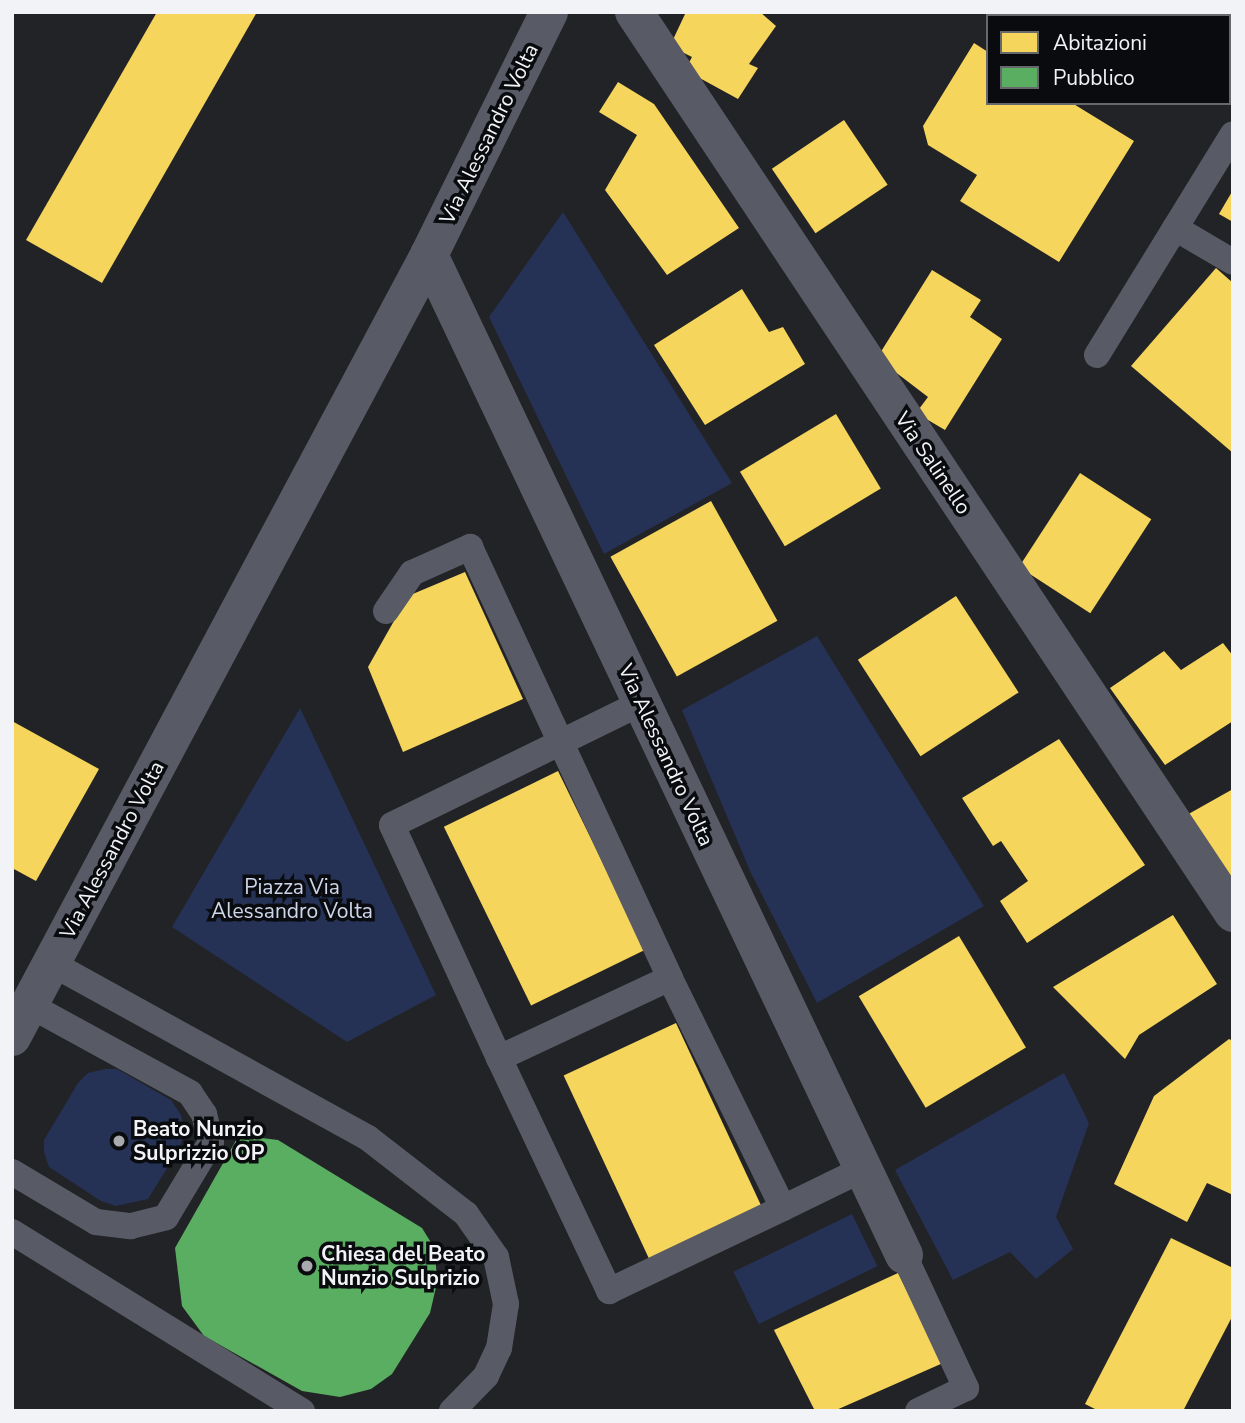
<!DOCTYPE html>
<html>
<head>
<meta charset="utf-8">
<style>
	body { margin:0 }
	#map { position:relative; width:1245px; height:1423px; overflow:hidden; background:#222326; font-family:"Nunito Sans",sans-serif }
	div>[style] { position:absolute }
	.green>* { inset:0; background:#253256; transform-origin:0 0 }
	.homes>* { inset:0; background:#f6d55c; transform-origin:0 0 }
	.public>* { inset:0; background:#5aae61 }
	.lane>* { height:26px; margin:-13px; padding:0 13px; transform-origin:13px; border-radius:13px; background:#585b65 }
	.street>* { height:38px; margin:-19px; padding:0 19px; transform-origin:19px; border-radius:19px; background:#585b65 }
	.dots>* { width:19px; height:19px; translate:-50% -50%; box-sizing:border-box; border:4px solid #0a0b0e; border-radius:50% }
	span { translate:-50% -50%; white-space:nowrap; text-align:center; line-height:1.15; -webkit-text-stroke:7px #0a0b0e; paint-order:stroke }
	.street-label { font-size:21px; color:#f1f3f7 }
	.park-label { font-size:21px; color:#cdd6eb }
	.poi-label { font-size:21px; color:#f1f3f7; font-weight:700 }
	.left { translate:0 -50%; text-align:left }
	.frame { position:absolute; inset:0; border:14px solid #f1f3f7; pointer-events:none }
	.legend { position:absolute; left:986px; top:14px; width:245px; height:91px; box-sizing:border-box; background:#0a0b0e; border:2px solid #66686b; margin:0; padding:9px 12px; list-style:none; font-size:21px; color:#f1f3f7 }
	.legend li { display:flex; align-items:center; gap:14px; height:35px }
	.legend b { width:35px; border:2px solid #66686b }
</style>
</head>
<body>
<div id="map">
	<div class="green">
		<i style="clip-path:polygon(563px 212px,732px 483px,604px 554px,489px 317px)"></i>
		<i style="clip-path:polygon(817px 636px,984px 906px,817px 1003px,751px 873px,682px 710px)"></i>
		<i style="clip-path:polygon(300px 708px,436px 995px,347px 1042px,172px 927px)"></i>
		<i style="clip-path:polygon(105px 1069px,117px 1069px,171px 1100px,181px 1115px,185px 1131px,179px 1149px,148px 1199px,116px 1206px,101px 1201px,49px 1167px,44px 1152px,44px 1140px,78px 1083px,88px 1073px)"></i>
		<i style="clip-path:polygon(1064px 1073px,1089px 1123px,1056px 1217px,1073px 1249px,1036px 1279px,1010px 1252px,953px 1280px,895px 1170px)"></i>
		<i style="left:852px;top:1214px;width:58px;height:132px;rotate:64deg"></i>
	</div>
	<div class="homes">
		<i style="clip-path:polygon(157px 12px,257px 12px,102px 283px,26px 240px)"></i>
		<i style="clip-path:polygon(686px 12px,760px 12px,776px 26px,749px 64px,758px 68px,738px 99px,685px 70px,692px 57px,670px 46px)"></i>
		<i style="clip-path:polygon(974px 43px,988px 52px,988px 103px,1072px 103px,1134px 141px,1059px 262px,960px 201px,977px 175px,928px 145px,923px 126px)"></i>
		<i style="clip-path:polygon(618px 82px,654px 104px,739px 228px,667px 275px,605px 190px,637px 135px,599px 112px)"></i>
		<i style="left:844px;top:120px;width:78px;height:87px;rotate:56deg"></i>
		<i style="clip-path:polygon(1233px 190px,1233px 222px,1219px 214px)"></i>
		<i style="clip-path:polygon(1216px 268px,1233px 283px,1233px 453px,1131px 366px)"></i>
		<i style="clip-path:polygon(932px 270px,981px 300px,970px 317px,1002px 339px,945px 430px,916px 413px,928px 397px,877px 358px)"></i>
		<i style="clip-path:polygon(742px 289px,769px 332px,783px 327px,805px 364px,705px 425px,654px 345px)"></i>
		<i style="left:836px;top:414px;width:87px;height:112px;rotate:59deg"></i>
		<i style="left:1080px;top:473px;width:85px;height:112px;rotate:33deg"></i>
		<i style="left:711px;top:501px;width:137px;height:115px;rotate:61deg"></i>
		<i style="clip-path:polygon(465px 572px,523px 699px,403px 752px,368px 667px,408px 596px)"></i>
		<i style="left:956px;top:596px;width:115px;height:117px;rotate:57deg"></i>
		<i style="clip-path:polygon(1223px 643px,1233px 656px,1233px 721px,1165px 765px,1110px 688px,1164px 651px,1181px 670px)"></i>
		<i style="clip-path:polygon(12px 721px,99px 769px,36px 881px,12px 868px)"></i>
		<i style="clip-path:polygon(1059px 739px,1145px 865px,1027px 943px,1000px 901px,1028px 881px,1001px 841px,993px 846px,962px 798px)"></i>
		<i style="left:558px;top:771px;width:199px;height:127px;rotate:64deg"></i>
		<i style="clip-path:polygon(1233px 789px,1233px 896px,1185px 816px)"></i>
		<i style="clip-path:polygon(1173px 915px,1217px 984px,1139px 1035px,1125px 1059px,1053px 987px)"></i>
		<i style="left:959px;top:936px;width:130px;height:117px;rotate:59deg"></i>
		<i style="left:676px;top:1023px;width:203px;height:124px;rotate:65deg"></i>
		<i style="clip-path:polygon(1229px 1039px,1233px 1041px,1233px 1195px,1207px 1183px,1187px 1222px,1114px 1184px,1154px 1096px)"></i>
		<i style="clip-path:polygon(1171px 1238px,1233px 1268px,1233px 1315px,1183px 1411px,1099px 1411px,1085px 1404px)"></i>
		<i style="clip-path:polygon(898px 1273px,943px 1363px,834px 1411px,815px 1411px,774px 1330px)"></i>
	</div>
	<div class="public">
		<i style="clip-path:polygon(239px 1135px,278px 1140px,422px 1228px,435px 1249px,437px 1283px,430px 1313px,392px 1374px,371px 1389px,340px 1397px,302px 1391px,204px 1336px,182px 1306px,175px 1248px)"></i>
	</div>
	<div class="lane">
		<i style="left:1175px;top:228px;width:67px;rotate:30.4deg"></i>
		<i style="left:1097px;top:355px;width:259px;rotate:-58.4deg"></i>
		<i style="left:386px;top:611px;width:46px;rotate:-55.6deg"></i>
		<i style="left:412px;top:573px;width:64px;rotate:-24.1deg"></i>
		<i style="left:470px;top:547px;width:475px;rotate:65.1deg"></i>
		<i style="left:51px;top:963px;width:362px;rotate:28.9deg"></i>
		<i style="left:368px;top:1138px;width:124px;rotate:37.8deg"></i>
		<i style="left:466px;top:1214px;width:52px;rotate:55.1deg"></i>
		<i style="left:496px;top:1257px;width:48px;rotate:78deg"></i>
		<i style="left:506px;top:1304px;width:45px;rotate:99deg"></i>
		<i style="left:499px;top:1348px;width:31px;rotate:115deg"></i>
		<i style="left:486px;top:1376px;width:49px;rotate:134.2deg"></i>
		<i style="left:499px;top:1058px;width:256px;rotate:-114.7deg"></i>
		<i style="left:392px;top:825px;width:277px;rotate:-26.1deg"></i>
		<i style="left:12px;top:1172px;width:98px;rotate:30.8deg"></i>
		<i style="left:96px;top:1222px;width:35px;rotate:7deg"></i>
		<i style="left:131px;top:1226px;width:36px;rotate:-14deg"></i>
		<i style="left:166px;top:1217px;width:87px;rotate:-59deg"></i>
		<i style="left:211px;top:1142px;width:29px;rotate:-104deg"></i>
		<i style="left:204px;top:1114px;width:25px;rotate:-124deg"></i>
		<i style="left:190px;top:1093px;width:183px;rotate:-151.3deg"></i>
		<i style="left:783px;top:1208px;width:256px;rotate:-116.2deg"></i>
		<i style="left:670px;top:978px;width:189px;rotate:154.9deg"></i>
		<i style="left:499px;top:1058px;width:258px;rotate:64.7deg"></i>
		<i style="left:609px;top:1291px;width:193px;rotate:-25.5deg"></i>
		<i style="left:783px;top:1208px;width:89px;rotate:-26deg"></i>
		<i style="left:12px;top:1232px;width:341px;rotate:31.7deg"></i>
		<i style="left:904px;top:1255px;width:147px;rotate:65deg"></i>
		<i style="left:966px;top:1388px;width:53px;rotate:154.4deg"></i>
	</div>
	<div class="street">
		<i style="left:634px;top:12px;width:1082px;rotate:56.38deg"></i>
		<i style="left:429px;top:255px;width:1107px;rotate:64.59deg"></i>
		<i style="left:12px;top:1037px;width:886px;rotate:-61.93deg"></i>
		<i style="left:429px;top:255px;width:271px;rotate:-63.7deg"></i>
	</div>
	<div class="dots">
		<i style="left:119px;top:1141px;background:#a9aaae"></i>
		<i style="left:307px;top:1266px;background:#a9aaae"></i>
	</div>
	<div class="street-label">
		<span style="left:489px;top:134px;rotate:-64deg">Via Alessandro Volta</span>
		<span style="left:933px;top:463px;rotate:56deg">Via Salinello</span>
		<span style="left:666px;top:755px;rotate:65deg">Via Alessandro Volta</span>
		<span style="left:112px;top:850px;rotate:-62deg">Via Alessandro Volta</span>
	</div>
	<div class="park-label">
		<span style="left:292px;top:899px">Piazza Via<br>Alessandro Volta</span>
	</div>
	<div class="poi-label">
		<span class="left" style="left:133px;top:1141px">Beato Nunzio<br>Sulprizzio OP</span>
		<span class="left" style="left:321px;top:1266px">Chiesa del Beato<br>Nunzio Sulprizio</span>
	</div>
	<div class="frame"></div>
	<ul class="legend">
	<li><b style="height:19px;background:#f6d55c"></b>Abitazioni</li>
	<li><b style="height:19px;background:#5aae61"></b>Pubblico</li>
	</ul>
</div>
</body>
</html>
